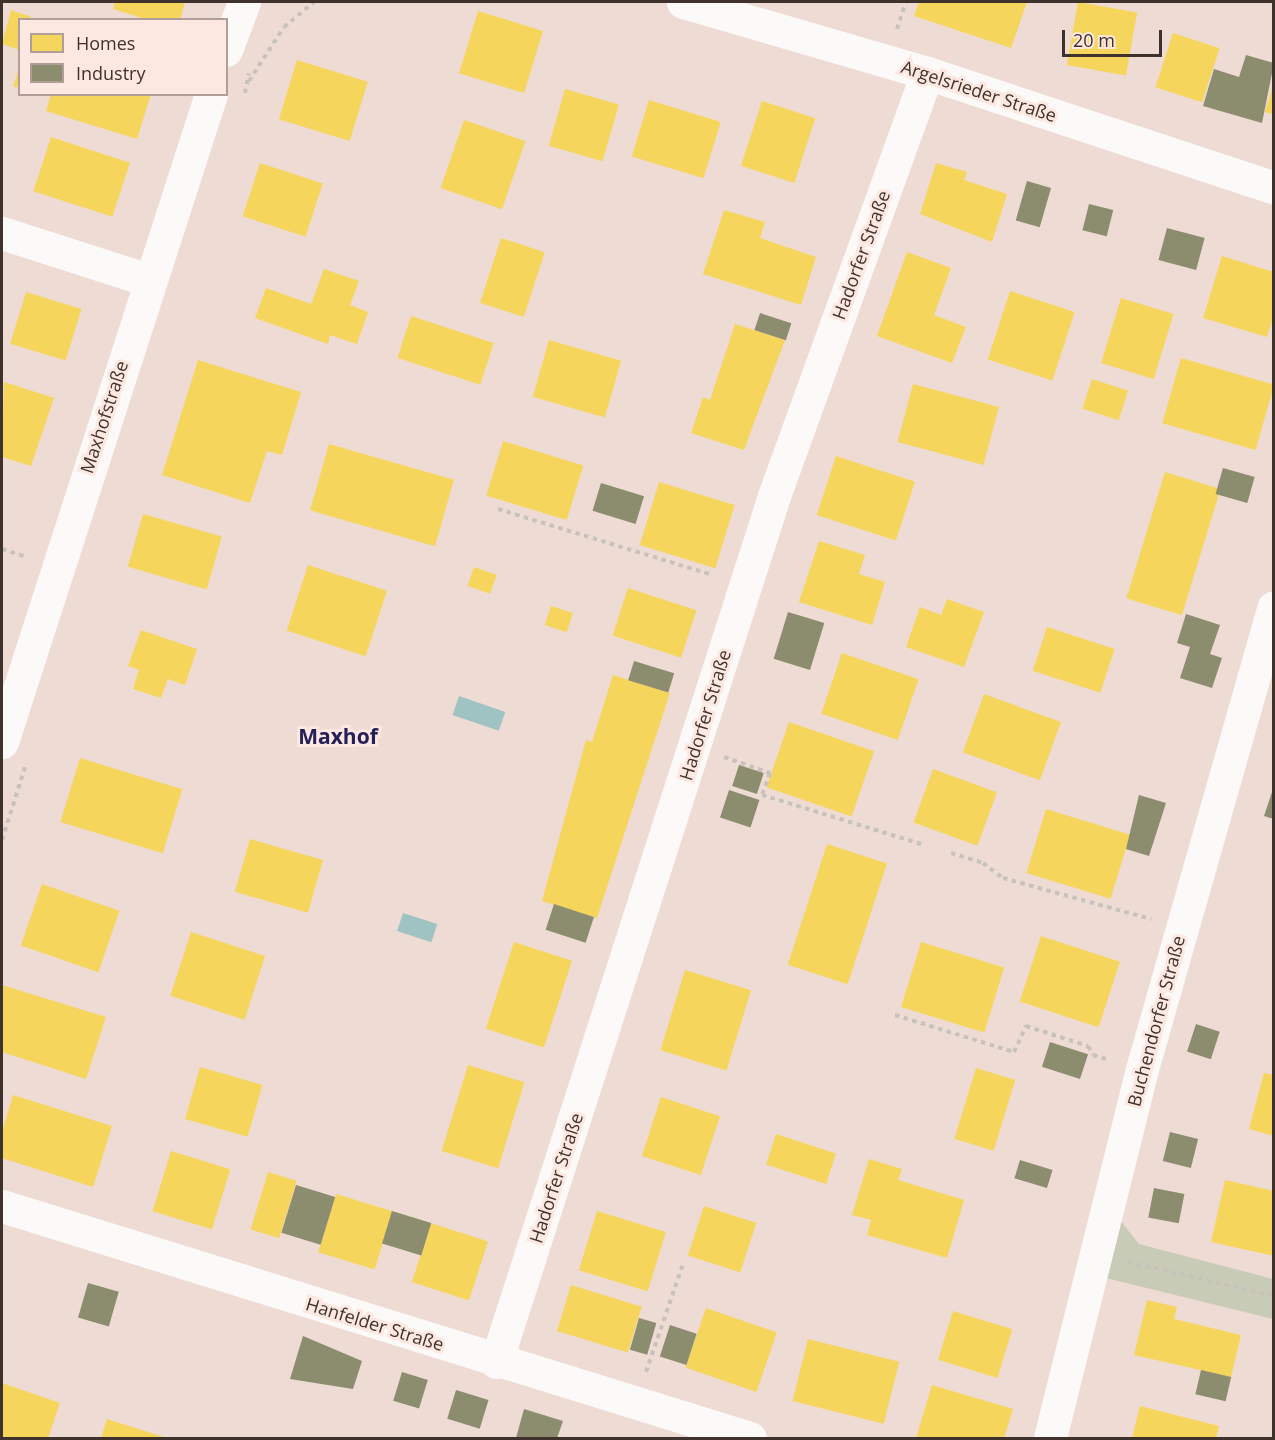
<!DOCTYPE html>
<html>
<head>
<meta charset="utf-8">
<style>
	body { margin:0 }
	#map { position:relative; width:1275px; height:1440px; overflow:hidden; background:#eedbd4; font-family:"Open Sans",sans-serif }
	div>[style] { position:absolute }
	.green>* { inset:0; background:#c8cbb5 }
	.water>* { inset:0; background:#9fc3c3; transform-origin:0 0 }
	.homes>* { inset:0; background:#f6d55c; transform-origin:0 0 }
	.industry>* { inset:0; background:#8c8c6e; transform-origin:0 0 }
	.path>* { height:4px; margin-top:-2px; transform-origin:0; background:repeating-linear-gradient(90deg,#c8c2bd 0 4.5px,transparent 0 9px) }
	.minor>* { height:33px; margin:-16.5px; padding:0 16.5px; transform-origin:16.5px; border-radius:16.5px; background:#fcfaf9 }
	span { translate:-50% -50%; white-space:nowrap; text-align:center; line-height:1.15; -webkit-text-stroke:6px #fce8e0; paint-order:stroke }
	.street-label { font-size:18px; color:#3f322d }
	.quarter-label { font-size:21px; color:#242059; font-weight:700 }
	.frame { position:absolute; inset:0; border:3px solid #3f322d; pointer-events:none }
	.legend { position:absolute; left:18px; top:18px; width:210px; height:78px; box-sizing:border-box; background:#fce8e0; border:2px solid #b09f98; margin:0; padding:8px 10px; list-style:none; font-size:18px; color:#3f322d }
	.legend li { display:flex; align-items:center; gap:12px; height:30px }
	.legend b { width:30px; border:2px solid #b09f98 }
	.scale { position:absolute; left:1062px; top:30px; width:100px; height:27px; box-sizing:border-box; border:3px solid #3f322d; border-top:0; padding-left:8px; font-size:18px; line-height:21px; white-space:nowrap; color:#3f322d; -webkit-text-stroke:4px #fce8e0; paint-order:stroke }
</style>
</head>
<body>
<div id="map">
	<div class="green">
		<i style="clip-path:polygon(1120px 1220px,1139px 1244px,1273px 1279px,1273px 1319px,1106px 1278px)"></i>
	</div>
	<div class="water">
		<i style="left:459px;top:696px;width:49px;height:20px;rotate:19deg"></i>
		<i style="left:403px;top:913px;width:36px;height:19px;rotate:18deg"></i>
	</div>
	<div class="homes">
		<i style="clip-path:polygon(115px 2px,185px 2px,180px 20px,148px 20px,113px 9px)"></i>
		<i style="clip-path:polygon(919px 2px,1027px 2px,1011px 48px,914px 16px)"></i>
		<i style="left:1078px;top:2px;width:60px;height:64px;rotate:10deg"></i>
		<i style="clip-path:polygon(11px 10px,32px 17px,20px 20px,20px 50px,2px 44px)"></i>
		<i style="left:478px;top:11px;width:68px;height:65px;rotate:17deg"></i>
		<i style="left:1173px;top:33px;width:49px;height:57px;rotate:18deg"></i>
		<i style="left:297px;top:60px;width:74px;height:62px;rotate:17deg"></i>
		<i style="clip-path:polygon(19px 69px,20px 69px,20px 88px,13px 86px)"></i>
		<i style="clip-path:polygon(1273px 86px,1274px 86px,1274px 115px,1265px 112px)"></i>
		<i style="left:565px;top:89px;width:56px;height:59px;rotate:16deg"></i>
		<i style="clip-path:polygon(51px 94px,151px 94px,137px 139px,46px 111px)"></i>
		<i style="left:649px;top:100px;width:75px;height:59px;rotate:17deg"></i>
		<i style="left:762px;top:101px;width:56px;height:68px;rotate:18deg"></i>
		<i style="left:464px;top:120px;width:65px;height:72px;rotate:19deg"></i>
		<i style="left:51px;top:137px;width:83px;height:57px;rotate:18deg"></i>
		<i style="left:260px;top:163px;width:66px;height:56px;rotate:18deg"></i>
		<i style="clip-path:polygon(936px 163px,967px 172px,964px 180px,1007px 194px,992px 242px,920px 214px)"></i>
		<i style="clip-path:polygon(724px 210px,765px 222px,760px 238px,816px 257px,801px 305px,703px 274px)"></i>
		<i style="left:501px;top:238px;width:46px;height:68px;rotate:18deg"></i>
		<i style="clip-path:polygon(907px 252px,951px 268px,934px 315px,966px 327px,952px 363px,877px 336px)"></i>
		<i style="clip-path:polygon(1222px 256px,1274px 272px,1274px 315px,1267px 337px,1203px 318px)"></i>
		<i style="clip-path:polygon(324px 269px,359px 281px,350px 305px,368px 312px,357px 344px,330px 335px,328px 344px,255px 318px,266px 288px,311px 304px)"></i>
		<i style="left:1010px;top:291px;width:68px;height:72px;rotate:18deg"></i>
		<i style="left:26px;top:292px;width:58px;height:54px;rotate:17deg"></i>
		<i style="left:1121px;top:298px;width:55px;height:68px;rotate:17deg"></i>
		<i style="left:411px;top:316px;width:87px;height:44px;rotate:18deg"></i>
		<i style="clip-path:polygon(735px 324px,785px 340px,744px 450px,691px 433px,703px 397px,710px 400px)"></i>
		<i style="left:549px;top:340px;width:75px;height:59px;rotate:16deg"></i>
		<i style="left:1181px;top:358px;width:97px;height:68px;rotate:16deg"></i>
		<i style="clip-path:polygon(198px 360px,301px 392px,282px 455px,267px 451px,250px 503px,162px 475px)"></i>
		<i style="left:1092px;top:379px;width:38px;height:31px;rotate:18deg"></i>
		<i style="clip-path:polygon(4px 382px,54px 398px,31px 466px,2px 457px)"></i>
		<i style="left:913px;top:384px;width:89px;height:60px;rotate:15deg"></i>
		<i style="left:503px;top:441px;width:84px;height:57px;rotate:17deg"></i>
		<i style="left:329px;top:444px;width:130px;height:69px;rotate:16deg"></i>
		<i style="left:836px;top:456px;width:83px;height:62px;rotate:18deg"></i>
		<i style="left:1165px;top:472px;width:58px;height:132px;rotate:17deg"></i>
		<i style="left:659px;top:482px;width:79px;height:66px;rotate:17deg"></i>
		<i style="left:143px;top:514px;width:82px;height:55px;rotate:16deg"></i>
		<i style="clip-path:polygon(819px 541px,865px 555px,859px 574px,885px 582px,872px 625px,799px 602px)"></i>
		<i style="left:308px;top:565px;width:83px;height:69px;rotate:18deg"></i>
		<i style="left:474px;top:567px;width:24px;height:20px;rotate:19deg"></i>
		<i style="left:628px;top:588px;width:72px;height:50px;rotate:18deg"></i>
		<i style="clip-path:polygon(947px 599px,984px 612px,964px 667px,906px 647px,920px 607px,941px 615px)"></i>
		<i style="left:551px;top:606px;width:23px;height:20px;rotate:18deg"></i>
		<i style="left:1047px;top:627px;width:71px;height:46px;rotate:18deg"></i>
		<i style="clip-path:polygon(141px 630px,197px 649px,185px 685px,168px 679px,161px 698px,133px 689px,139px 670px,128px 666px)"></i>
		<i style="left:842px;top:653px;width:81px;height:64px;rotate:19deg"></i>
		<i style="clip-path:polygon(613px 675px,670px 693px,597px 918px,542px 901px,586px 740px,592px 742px)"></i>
		<i style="left:984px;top:694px;width:82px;height:62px;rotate:20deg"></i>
		<i style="left:789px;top:722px;width:90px;height:69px;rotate:19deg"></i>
		<i style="left:80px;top:758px;width:107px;height:67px;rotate:17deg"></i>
		<i style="left:933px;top:769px;width:68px;height:57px;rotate:20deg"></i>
		<i style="left:1046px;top:809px;width:88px;height:67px;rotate:17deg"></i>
		<i style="left:250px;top:839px;width:76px;height:55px;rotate:16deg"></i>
		<i style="left:827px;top:844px;width:63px;height:127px;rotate:18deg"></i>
		<i style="left:42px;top:884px;width:82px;height:65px;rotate:19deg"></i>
		<i style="left:191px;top:932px;width:78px;height:67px;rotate:18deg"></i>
		<i style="left:1041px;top:936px;width:83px;height:69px;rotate:18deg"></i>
		<i style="left:514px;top:942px;width:61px;height:91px;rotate:18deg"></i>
		<i style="left:921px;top:942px;width:87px;height:68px;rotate:17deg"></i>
		<i style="left:685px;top:970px;width:69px;height:84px;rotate:17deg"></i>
		<i style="clip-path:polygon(2px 985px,106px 1017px,86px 1079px,2px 1052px)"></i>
		<i style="left:468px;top:1065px;width:59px;height:90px;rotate:17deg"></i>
		<i style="left:200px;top:1067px;width:65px;height:54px;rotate:16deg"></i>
		<i style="left:976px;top:1068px;width:41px;height:74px;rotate:17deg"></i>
		<i style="clip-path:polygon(1264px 1073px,1274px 1075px,1274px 1136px,1249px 1129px)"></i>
		<i style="clip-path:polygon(13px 1095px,112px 1126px,93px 1187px,2px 1158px,2px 1132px)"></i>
		<i style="left:661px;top:1097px;width:62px;height:62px;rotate:18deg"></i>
		<i style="left:776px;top:1134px;width:63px;height:32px;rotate:18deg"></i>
		<i style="left:171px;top:1151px;width:62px;height:63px;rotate:17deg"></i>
		<i style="clip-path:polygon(869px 1159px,902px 1169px,898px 1180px,964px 1200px,947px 1258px,867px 1235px,871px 1220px,852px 1215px)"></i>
		<i style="left:268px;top:1172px;width:30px;height:60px;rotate:17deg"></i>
		<i style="clip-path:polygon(1225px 1180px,1274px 1191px,1274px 1256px,1211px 1242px)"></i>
		<i style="left:336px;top:1194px;width:59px;height:61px;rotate:17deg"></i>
		<i style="left:704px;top:1206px;width:55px;height:52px;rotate:18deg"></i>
		<i style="left:597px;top:1211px;width:72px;height:62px;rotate:17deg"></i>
		<i style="left:431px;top:1223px;width:60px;height:62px;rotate:18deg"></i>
		<i style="left:571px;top:1285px;width:74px;height:48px;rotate:17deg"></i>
		<i style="clip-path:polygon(1147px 1300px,1177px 1307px,1174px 1319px,1241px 1335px,1231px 1377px,1134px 1355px)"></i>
		<i style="left:706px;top:1308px;width:75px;height:63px;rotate:19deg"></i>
		<i style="left:953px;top:1311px;width:62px;height:51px;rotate:17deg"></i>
		<i style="left:808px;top:1339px;width:94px;height:64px;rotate:14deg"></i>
		<i style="clip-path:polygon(2px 1383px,60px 1403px,48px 1438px,2px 1438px)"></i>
		<i style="clip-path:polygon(932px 1385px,1013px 1409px,1004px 1438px,916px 1438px)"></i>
		<i style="clip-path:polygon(1140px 1406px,1219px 1426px,1216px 1438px,1132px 1438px)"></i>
		<i style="clip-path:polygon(107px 1419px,167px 1438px,101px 1438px)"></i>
	</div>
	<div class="industry">
		<i style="clip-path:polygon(1246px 55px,1274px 63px,1262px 123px,1203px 106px,1214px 69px,1239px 77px)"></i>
		<i style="left:1027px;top:181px;width:25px;height:41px;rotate:16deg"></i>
		<i style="left:1089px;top:204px;width:25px;height:27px;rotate:14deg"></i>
		<i style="left:1167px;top:228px;width:39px;height:33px;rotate:15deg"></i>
		<i style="left:760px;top:313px;width:33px;height:18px;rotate:18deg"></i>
		<i style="left:1223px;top:468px;width:33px;height:27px;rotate:16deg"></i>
		<i style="left:601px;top:483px;width:45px;height:29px;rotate:17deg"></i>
		<i style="left:788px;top:612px;width:38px;height:49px;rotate:17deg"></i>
		<i style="clip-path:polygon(1186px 614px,1220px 625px,1210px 654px,1222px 658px,1212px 688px,1180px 678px,1190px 647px,1177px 643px)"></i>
		<i style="left:634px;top:661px;width:42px;height:20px;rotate:17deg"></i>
		<i style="left:739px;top:765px;width:26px;height:22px;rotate:18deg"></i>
		<i style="clip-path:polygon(1274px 786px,1274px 819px,1264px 816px)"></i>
		<i style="left:729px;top:790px;width:32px;height:29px;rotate:18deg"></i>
		<i style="clip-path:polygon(1139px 795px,1166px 803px,1149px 856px,1126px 849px)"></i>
		<i style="left:554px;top:904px;width:42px;height:27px;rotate:18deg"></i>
		<i style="left:1196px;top:1024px;width:25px;height:29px;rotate:18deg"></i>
		<i style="left:1050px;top:1042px;width:40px;height:26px;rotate:18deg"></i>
		<i style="left:1170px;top:1132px;width:29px;height:30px;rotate:14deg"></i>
		<i style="left:1020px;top:1160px;width:34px;height:19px;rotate:17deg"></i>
		<i style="left:296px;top:1185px;width:41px;height:50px;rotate:17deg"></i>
		<i style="left:1154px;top:1188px;width:31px;height:30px;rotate:11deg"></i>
		<i style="left:392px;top:1211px;width:41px;height:34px;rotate:17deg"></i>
		<i style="left:88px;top:1283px;width:32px;height:36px;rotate:16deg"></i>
		<i style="left:639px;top:1318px;width:18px;height:33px;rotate:16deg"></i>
		<i style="left:670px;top:1325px;width:28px;height:33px;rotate:18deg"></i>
		<i style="clip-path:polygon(303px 1336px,362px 1361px,353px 1389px,290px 1379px)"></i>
		<i style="left:1201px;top:1370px;width:31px;height:25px;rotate:13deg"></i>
		<i style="left:402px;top:1372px;width:27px;height:30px;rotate:17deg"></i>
		<i style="left:456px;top:1390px;width:34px;height:30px;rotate:17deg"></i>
		<i style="clip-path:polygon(524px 1409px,563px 1421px,557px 1438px,516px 1438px)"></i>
	</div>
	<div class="path">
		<i style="left:897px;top:29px;width:28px;rotate:-72deg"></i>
		<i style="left:249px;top:81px;width:64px;rotate:-57.1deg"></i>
		<i style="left:284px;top:27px;width:39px;rotate:-40deg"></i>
		<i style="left:245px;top:93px;width:20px;rotate:-79deg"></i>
		<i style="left:498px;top:509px;width:225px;rotate:17.1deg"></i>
		<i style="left:2px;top:549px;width:26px;rotate:18deg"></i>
		<i style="left:724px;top:757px;width:49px;rotate:19.2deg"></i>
		<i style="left:770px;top:773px;width:23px;rotate:110deg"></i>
		<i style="left:762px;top:795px;width:170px;rotate:17.1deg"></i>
		<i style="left:2px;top:840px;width:77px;rotate:-72.5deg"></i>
		<i style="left:951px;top:853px;width:34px;rotate:17deg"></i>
		<i style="left:983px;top:863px;width:25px;rotate:37deg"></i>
		<i style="left:1003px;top:878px;width:154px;rotate:15.5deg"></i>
		<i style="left:895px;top:1015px;width:125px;rotate:17.3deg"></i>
		<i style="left:1014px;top:1052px;width:29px;rotate:-65deg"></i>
		<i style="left:1026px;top:1026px;width:65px;rotate:17.9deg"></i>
		<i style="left:1088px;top:1046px;width:10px;rotate:61deg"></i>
		<i style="left:1093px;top:1055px;width:17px;rotate:17deg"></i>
		<i style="left:1128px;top:1262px;width:150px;rotate:13.1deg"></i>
		<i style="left:646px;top:1372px;width:114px;rotate:-71.1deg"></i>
	</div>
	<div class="minor">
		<i style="left:683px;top:2px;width:254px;rotate:16.2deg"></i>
		<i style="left:927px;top:73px;width:366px;rotate:18.3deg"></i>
		<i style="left:226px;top:50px;width:51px;rotate:-69.4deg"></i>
		<i style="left:2px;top:233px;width:153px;rotate:17.8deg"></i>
		<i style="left:2px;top:742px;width:681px;rotate:-72.12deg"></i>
		<i style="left:2px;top:1206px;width:783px;rotate:17.23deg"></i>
		<i style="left:496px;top:1362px;width:910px;rotate:-72.2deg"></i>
		<i style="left:774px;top:496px;width:450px;rotate:-70.1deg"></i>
		<i style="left:1050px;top:1438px;width:380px;rotate:-76deg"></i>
		<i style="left:1142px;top:1069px;width:480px;rotate:-74.1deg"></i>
	</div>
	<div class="street-label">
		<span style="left:979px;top:91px;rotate:18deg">Argelsrieder Straße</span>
		<span style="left:861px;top:255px;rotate:-70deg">Hadorfer Straße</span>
		<span style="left:104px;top:417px;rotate:-72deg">Maxhofstraße</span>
		<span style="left:705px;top:715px;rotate:-73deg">Hadorfer Straße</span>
		<span style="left:1156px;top:1021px;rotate:-75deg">Buchendorfer Straße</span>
		<span style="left:556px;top:1178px;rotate:-72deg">Hadorfer Straße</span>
		<span style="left:375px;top:1324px;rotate:17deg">Hanfelder Straße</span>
	</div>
	<div class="quarter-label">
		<span style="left:338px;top:736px">Maxhof</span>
	</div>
	<div class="frame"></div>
	<ul class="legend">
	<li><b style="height:16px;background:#f6d55c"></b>Homes</li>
	<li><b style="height:16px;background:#8c8c6e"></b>Industry</li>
	</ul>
	<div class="scale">20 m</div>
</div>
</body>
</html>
